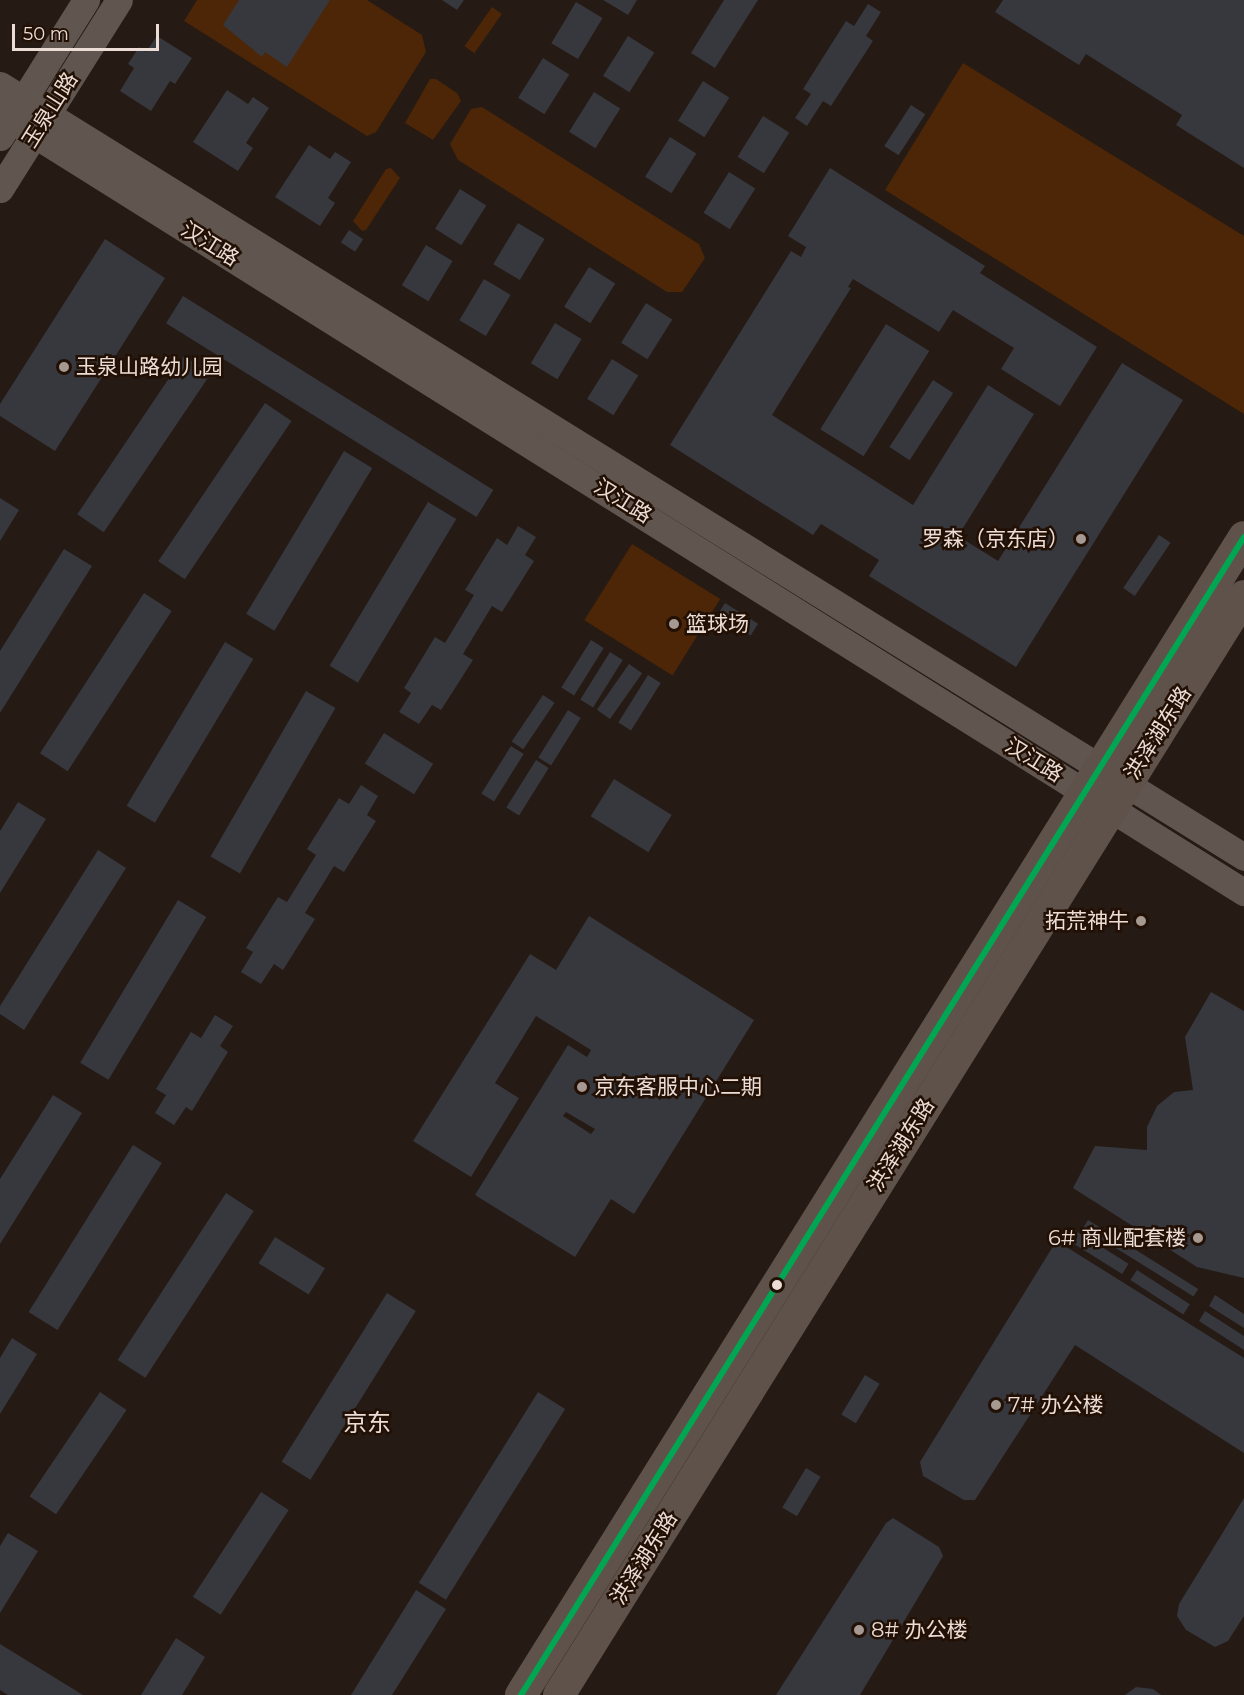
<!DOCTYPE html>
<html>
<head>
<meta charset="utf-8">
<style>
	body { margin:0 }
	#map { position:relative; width:1244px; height:1695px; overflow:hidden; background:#251a14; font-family:Montserrat,"Noto Sans SC",sans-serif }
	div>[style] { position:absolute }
	.green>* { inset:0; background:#4c2607; transform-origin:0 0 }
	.building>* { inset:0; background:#36383e; transform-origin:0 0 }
	.secondary>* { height:27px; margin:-13.5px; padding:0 13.5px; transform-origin:13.5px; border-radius:13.5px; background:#60564f }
	.primary>* { height:32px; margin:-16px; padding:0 16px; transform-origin:16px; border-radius:16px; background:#5e524b }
	.bus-1>* { height:6px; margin:-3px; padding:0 3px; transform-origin:3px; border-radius:3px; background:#00a651 }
	.dots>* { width:16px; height:16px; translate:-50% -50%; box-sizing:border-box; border:3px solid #221004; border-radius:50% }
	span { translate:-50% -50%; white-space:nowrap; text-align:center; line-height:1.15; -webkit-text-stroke:5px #221004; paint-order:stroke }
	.street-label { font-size:21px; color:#ebddd5 }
	.poi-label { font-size:21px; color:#ebddd5 }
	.left { translate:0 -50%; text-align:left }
	.right { translate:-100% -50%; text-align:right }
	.quarter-label { font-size:24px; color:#ebddd5 }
	.scale { position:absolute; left:12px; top:24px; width:147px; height:27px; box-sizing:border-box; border:3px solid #ebddd5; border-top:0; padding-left:8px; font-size:18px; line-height:21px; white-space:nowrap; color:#ebddd5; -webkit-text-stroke:4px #221004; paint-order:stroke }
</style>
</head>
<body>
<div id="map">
	<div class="green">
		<i style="clip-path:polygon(197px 0,367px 0,422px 35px,426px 52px,376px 132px,367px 136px,184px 21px)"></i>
		<i style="left:492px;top:7px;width:12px;height:48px;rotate:35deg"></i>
		<i style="clip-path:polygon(963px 63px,1244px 236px,1244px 414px,885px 190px)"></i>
		<i style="clip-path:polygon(430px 79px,436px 79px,457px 93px,461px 101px,433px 140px,405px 123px)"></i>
		<i style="clip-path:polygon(482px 107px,699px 244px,705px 258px,682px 292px,667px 292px,458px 160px,450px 144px,471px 109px)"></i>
		<i style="clip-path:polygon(391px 168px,400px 178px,366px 230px,362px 231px,353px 221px,386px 169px)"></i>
		<i style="left:632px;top:544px;width:104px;height:90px;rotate:32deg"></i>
	</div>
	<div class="building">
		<i style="clip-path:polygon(239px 0,330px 0,287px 67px,265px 52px,262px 57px,223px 25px)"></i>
		<i style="clip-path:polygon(442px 0,464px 0,457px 10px)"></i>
		<i style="clip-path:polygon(603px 0,637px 0,628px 15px)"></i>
		<i style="clip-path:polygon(724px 0,758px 0,715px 68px,691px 53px)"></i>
		<i style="clip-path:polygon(1003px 0,1244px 0,1244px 168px,1176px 125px,1182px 115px,1086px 54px,1079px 65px,995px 12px)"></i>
		<i style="left:576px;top:2px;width:31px;height:48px;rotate:31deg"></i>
		<i style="clip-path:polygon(868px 4px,881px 12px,866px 36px,873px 41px,831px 106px,823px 101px,807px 126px,795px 118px,811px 94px,803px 89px,846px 21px,854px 26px)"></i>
		<i style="clip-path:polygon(157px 36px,192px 58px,175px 84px,170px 81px,151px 111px,120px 91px,134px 68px,128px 64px,139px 47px,146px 52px)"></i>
		<i style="left:628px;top:36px;width:31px;height:47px;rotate:32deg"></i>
		<i style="left:543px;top:58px;width:31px;height:47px;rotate:32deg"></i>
		<i style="left:703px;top:81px;width:31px;height:47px;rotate:32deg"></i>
		<i style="clip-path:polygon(227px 90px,248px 104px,253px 97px,269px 108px,246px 143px,253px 148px,238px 171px,193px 142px)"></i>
		<i style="left:594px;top:92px;width:31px;height:47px;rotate:32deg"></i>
		<i style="left:911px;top:105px;width:17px;height:49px;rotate:33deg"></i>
		<i style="left:763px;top:116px;width:31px;height:48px;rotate:32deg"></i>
		<i style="left:670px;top:137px;width:31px;height:47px;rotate:32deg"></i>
		<i style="clip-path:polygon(309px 145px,330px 159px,335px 152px,351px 162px,328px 198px,335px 203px,320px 226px,275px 197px)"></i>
		<i style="clip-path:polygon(830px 168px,985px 266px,980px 273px,1097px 347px,1060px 406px,1001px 369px,1014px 348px,953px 310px,939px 332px,853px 279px,848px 287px,851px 288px,772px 415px,913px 505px,988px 385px,1034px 414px,958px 536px,998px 561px,1122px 363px,1183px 400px,1016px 667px,869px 576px,879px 560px,821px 524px,813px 535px,670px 445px,791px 251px,801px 257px,806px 247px,788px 236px)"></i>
		<i style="left:729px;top:172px;width:31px;height:48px;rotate:32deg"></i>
		<i style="left:460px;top:189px;width:31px;height:47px;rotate:32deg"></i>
		<i style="left:518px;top:223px;width:31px;height:48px;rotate:31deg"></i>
		<i style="left:349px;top:230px;width:17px;height:15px;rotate:33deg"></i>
		<i style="clip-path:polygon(105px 239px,165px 278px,55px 451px,0 416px,0 404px)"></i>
		<i style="left:426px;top:245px;width:31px;height:47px;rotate:31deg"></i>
		<i style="left:589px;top:267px;width:31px;height:47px;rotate:32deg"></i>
		<i style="left:484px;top:279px;width:31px;height:48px;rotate:31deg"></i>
		<i style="left:183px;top:296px;width:366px;height:32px;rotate:32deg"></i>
		<i style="left:646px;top:303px;width:31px;height:47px;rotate:32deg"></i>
		<i style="left:555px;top:323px;width:31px;height:47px;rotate:31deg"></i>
		<i style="left:886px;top:324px;width:51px;height:124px;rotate:32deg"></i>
		<i style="left:184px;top:356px;width:32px;height:191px;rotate:34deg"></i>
		<i style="left:612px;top:359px;width:31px;height:47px;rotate:32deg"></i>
		<i style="left:933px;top:380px;width:24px;height:80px;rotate:33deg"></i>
		<i style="left:265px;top:403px;width:32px;height:191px;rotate:34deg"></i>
		<i style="left:344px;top:451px;width:33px;height:190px;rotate:31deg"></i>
		<i style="clip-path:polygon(0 498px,19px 510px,0 541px)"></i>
		<i style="left:428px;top:502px;width:33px;height:191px;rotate:31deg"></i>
		<i style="clip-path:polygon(518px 526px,536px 537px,525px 555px,534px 561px,502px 612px,492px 606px,463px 654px,473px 660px,441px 710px,432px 705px,419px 724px,399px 712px,411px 693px,404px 688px,435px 637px,445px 643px,474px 595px,465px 590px,497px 538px,507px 545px)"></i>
		<i style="left:1159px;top:535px;width:14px;height:64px;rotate:34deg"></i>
		<i style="clip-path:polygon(64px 549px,92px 566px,0 713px,0 651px)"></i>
		<i style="left:144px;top:593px;width:33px;height:191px;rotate:33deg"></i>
		<i style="left:725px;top:603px;width:39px;height:14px;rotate:32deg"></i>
		<i style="left:591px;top:640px;width:15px;height:56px;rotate:32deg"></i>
		<i style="left:225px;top:642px;width:33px;height:191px;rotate:31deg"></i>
		<i style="left:610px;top:652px;width:15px;height:56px;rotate:32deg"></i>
		<i style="left:629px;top:664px;width:16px;height:56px;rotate:35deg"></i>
		<i style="left:648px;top:675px;width:15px;height:56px;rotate:32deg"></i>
		<i style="left:306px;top:691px;width:34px;height:191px;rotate:30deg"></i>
		<i style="left:543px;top:695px;width:14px;height:56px;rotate:34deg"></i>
		<i style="left:568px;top:710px;width:15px;height:56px;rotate:32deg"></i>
		<i style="left:384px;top:733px;width:58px;height:36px;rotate:32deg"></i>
		<i style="left:511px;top:746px;width:15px;height:56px;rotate:32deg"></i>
		<i style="left:536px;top:760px;width:15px;height:56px;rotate:32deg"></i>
		<i style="left:614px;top:779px;width:68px;height:44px;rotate:32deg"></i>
		<i style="clip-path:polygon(361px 785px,378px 796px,367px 815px,376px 821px,344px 872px,334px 866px,305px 913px,315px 919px,283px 970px,274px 964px,261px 984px,241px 972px,253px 952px,246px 948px,278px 897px,287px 902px,316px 855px,307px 849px,339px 798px,349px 804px)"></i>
		<i style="clip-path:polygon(18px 802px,46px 819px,0 893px,0 831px)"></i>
		<i style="clip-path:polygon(98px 850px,126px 868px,24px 1030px,0 1014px,0 1006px)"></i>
		<i style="left:178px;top:900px;width:33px;height:190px;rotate:31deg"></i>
		<i style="clip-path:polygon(evenodd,589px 916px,754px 1020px,634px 1214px,611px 1199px,575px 1257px,475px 1195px,568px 1045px,587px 1057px,591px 1050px,536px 1016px,495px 1083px,519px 1098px,471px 1177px,413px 1141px,530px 954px,556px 970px,589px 916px,566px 1112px,595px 1129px,591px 1134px,563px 1116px,566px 1112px)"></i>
		<i style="clip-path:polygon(1211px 992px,1244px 1011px,1244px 1278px,1197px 1267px,1073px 1188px,1095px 1146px,1147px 1150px,1147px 1127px,1157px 1106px,1174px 1092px,1193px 1090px,1185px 1037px)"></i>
		<i style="clip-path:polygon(215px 1015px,233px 1026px,220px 1046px,228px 1052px,192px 1111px,186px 1107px,174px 1125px,155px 1113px,166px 1095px,156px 1089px,191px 1032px,201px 1038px)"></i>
		<i style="clip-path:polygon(53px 1095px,82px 1113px,0 1244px,0 1179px)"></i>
		<i style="left:133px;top:1145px;width:34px;height:197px;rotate:32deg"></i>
		<i style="left:226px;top:1193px;width:33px;height:199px;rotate:33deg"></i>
		<i style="left:1088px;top:1220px;width:130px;height:9px;rotate:32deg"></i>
		<i style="left:1076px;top:1231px;width:62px;height:12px;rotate:32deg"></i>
		<i style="left:275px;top:1237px;width:59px;height:31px;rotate:32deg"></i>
		<i style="clip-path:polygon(1060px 1243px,1244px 1358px,1244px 1453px,1075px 1345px,975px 1500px,964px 1500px,923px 1476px,920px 1462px,1052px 1248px)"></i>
		<i style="left:1137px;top:1270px;width:63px;height:12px;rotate:33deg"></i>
		<i style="left:387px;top:1293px;width:34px;height:199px;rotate:32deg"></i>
		<i style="clip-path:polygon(1215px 1295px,1244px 1314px,1244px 1328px,1209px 1306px)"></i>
		<i style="clip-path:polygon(1205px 1311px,1244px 1336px,1244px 1350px,1199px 1321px)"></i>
		<i style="clip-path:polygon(12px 1338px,37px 1354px,0 1414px,0 1358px)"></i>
		<i style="left:865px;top:1375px;width:17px;height:46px;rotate:31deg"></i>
		<i style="left:100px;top:1392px;width:32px;height:126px;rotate:34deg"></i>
		<i style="left:538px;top:1392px;width:32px;height:225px;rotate:32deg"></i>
		<i style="left:806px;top:1468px;width:17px;height:46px;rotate:31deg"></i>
		<i style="left:261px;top:1492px;width:33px;height:125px;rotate:33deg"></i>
		<i style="clip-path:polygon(1244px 1498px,1244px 1616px,1228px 1641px,1215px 1647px,1186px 1630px,1177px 1616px,1179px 1604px)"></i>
		<i style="clip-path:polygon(893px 1518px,939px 1547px,943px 1556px,860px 1695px,776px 1695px,886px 1523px)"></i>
		<i style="clip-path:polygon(8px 1533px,38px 1551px,0 1613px,0 1546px)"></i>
		<i style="clip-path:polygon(416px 1590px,446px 1609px,392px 1695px,351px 1695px)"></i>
		<i style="clip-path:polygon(176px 1638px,205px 1657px,182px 1695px,141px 1695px)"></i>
		<i style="clip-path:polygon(0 1644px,83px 1695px,8px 1695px,0 1690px)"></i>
		<i style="clip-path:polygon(1136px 1687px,1153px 1689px,1161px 1695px,1125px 1695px)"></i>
	</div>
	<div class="secondary">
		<i style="left:0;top:85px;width:1464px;rotate:31.82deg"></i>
		<i style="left:0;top:113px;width:1468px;rotate:32.06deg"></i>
		<i style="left:0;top:137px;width:162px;rotate:-57.9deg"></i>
		<i style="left:0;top:189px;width:223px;rotate:-57.8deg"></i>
	</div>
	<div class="primary">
		<i style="left:521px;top:1695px;width:1365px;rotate:-58.02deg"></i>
		<i style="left:559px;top:1695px;width:1295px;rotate:-58.06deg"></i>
	</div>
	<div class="bus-1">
		<i style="left:521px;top:1695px;width:1365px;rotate:-58.02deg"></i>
	</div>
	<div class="dots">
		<i style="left:64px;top:367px;background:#a69991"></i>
		<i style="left:1081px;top:539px;background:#a69991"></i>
		<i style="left:674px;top:624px;background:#a69991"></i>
		<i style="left:1141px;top:921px;background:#a69991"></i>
		<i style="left:582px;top:1087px;background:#a69991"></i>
		<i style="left:1198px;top:1238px;background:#a69991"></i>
		<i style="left:777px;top:1285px;background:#ebddd5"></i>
		<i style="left:996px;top:1405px;background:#a69991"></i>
		<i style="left:859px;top:1630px;background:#a69991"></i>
	</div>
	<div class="street-label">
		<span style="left:50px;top:110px;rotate:-58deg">玉泉山路</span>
		<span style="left:210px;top:244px;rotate:32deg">汉江路</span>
		<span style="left:623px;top:501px;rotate:32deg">汉江路</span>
		<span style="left:1158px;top:733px;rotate:-58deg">洪泽湖东路</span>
		<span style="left:1034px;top:760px;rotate:32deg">汉江路</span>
		<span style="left:901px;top:1145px;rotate:-58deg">洪泽湖东路</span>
		<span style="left:644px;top:1558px;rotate:-58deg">洪泽湖东路</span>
	</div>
	<div class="poi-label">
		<span class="left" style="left:76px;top:367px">玉泉山路幼儿园</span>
		<span class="right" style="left:1069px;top:539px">罗森（京东店）</span>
		<span class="left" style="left:686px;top:624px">篮球场</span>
		<span class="right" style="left:1129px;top:921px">拓荒神牛</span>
		<span class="left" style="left:594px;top:1087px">京东客服中心二期</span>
		<span class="right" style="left:1186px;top:1238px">6# 商业配套楼</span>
		<span class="left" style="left:1008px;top:1405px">7# 办公楼</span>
		<span class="left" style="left:871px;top:1630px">8# 办公楼</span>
	</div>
	<div class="quarter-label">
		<span style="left:367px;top:1423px">京东</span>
	</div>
	<div class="scale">50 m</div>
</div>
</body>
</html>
